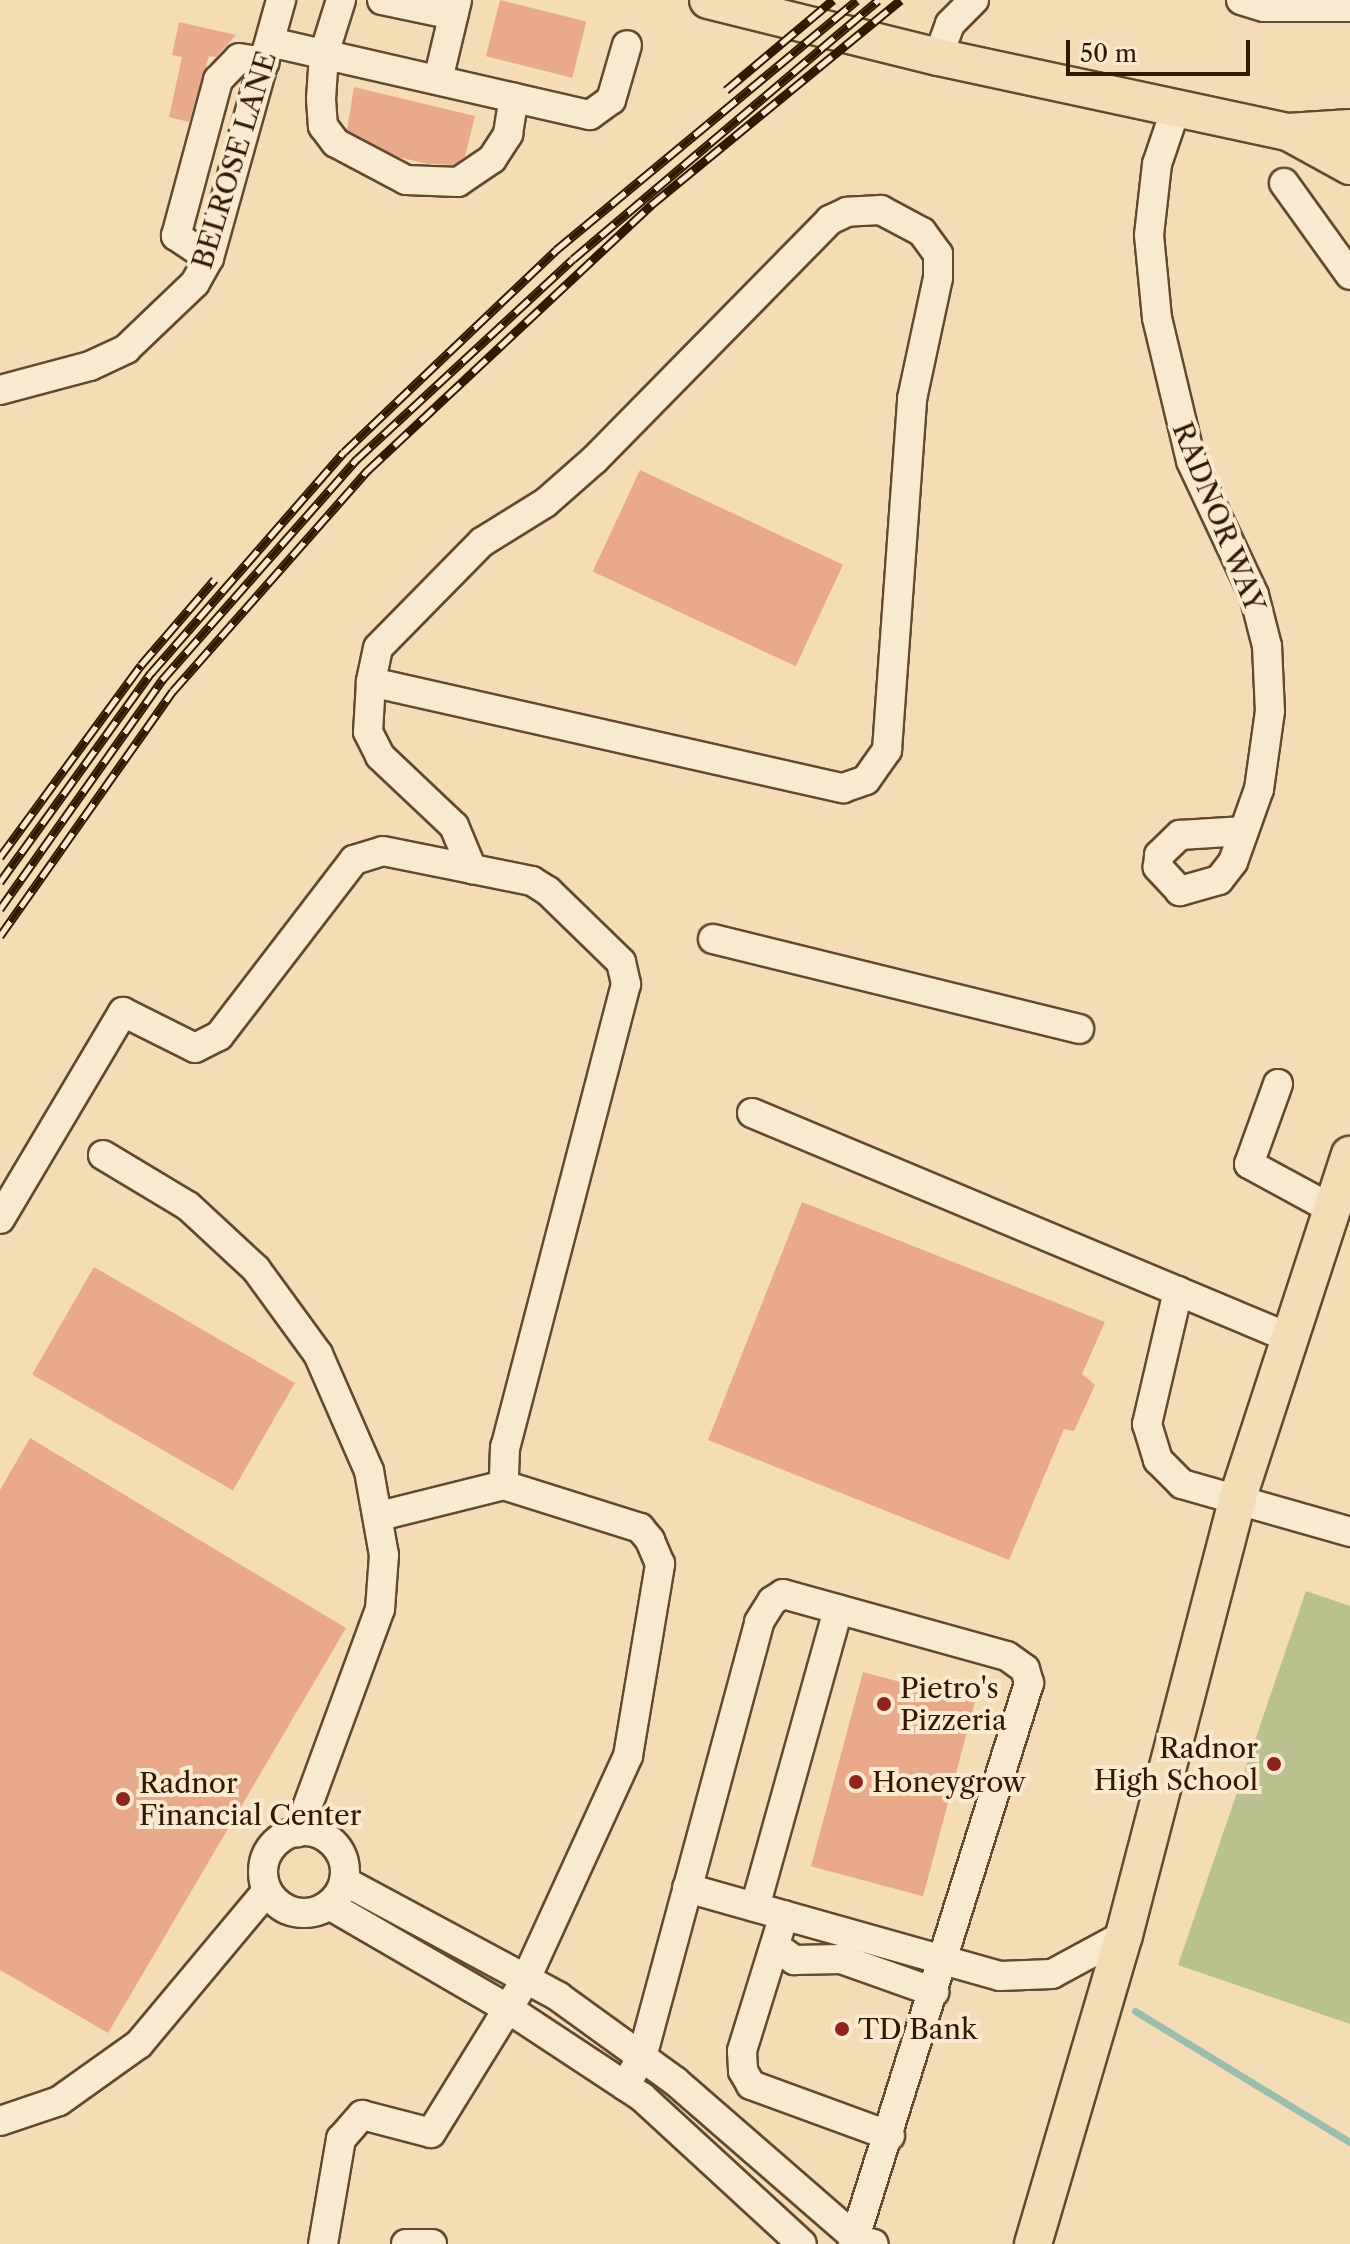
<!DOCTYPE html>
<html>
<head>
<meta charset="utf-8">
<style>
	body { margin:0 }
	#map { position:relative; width:1350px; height:2244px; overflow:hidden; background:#f4ddb5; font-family:"Libre Caslon Text",serif }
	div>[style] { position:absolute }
	.green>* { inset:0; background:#bbc18e }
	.stream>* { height:7px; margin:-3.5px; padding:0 3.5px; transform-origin:3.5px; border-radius:3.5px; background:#9cbcac }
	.building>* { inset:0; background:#e9aa8a; transform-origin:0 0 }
	.roads { filter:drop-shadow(2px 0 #63492d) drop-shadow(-2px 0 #63492d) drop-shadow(0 2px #63492d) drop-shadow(0 -2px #63492d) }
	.minor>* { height:28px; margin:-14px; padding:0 14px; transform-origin:14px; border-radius:14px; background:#f8e9cf }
	.minor>.ring { margin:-14px; padding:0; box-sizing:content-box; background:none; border:28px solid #f8e9cf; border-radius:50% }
	.major>* { height:36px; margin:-18px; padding:0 18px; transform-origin:18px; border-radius:18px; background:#f4ddb5 }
	.rail>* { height:9px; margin-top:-4.5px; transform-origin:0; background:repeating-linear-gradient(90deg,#f8e9cf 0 18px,#331800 0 36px); box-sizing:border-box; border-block:2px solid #331800 }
	.dots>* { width:22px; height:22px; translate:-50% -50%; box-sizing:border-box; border:4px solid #f8e9cf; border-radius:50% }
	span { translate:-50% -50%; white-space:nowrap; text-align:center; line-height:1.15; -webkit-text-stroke:8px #f8e9cf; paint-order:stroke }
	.street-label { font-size:28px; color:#331800 }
	.poi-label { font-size:28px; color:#331800 }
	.left { translate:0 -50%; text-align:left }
	.right { translate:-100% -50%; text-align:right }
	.scale { position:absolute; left:1066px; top:40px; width:184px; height:36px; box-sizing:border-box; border:4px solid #331800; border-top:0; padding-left:10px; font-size:24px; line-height:28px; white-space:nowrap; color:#331800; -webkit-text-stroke:6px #f8e9cf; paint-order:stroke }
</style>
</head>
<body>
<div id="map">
	<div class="green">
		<i style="clip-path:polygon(1306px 1591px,1350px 1606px,1350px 2024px,1178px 1965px)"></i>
	</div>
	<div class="stream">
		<i style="left:1135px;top:2011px;width:252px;rotate:31.4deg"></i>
	</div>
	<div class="building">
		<i style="left:500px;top:0;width:89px;height:58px;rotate:14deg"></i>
		<i style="clip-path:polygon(179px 22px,236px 35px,216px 57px,209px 56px,189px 122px,169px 117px,182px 57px,172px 55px)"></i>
		<i style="clip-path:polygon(354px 87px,475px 116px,465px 157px,453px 165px,428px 164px,398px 157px,347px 130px)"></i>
		<i style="left:640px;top:470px;width:224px;height:112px;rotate:25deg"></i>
		<i style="clip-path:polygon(802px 1202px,1105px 1322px,1082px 1374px,1095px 1385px,1074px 1431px,1064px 1429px,1009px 1560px,708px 1440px)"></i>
		<i style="left:94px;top:1267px;width:232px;height:124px;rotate:30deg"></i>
		<i style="clip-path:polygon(30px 1438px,346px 1628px,108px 2033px,0 1970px,0 1490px)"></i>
		<i style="left:863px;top:1672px;width:116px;height:201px;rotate:15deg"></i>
	</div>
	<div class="roads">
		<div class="minor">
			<i style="left:341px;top:0;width:57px;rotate:107.5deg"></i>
			<i style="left:324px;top:54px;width:45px;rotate:93.8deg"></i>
			<i style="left:321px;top:99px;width:27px;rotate:86deg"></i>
			<i style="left:323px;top:126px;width:21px;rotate:53deg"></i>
			<i style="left:336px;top:143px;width:79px;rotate:27.9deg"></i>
			<i style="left:406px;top:180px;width:52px;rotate:2.2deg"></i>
			<i style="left:458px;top:182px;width:41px;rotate:-34.1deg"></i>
			<i style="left:492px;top:159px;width:30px;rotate:-57deg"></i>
			<i style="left:508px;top:134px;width:37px;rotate:-81deg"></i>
			<i style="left:382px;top:0;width:73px;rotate:11.9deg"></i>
			<i style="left:1241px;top:0;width:24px;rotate:17deg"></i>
			<i style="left:1264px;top:7px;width:86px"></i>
			<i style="left:270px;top:42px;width:328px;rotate:12.9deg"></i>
			<i style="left:590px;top:115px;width:26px;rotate:-36deg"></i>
			<i style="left:611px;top:100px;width:57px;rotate:-73.8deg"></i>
			<i style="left:938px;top:57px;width:35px;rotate:-70deg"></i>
			<i style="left:950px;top:24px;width:34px;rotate:-45deg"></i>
			<i style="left:438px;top:80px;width:82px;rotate:-76.6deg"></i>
			<i style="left:1176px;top:108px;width:59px;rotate:108.7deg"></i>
			<i style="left:1157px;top:164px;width:71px;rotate:96.4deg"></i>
			<i style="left:1149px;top:235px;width:83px;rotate:84.5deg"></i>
			<i style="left:1157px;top:318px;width:147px;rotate:76.6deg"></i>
			<i style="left:1191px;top:461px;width:148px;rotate:64.8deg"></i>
			<i style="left:1254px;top:595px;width:53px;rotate:75.7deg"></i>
			<i style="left:1267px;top:646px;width:65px;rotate:87.4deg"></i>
			<i style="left:1270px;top:711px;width:79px;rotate:98deg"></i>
			<i style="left:1259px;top:789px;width:77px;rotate:109.6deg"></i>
			<i style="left:1233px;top:862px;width:23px;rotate:128deg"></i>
			<i style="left:1219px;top:880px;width:41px;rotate:164.2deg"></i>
			<i style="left:1180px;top:891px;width:33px;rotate:-133deg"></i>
			<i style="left:1158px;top:867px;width:12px;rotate:-85deg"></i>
			<i style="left:1159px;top:855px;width:29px;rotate:-44deg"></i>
			<i style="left:1180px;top:835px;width:64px;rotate:-3.6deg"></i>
			<i style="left:1284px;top:183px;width:113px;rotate:54.3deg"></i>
			<i style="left:209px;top:258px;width:40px;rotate:-146deg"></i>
			<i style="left:176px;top:236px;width:162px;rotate:-74.9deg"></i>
			<i style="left:218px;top:80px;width:30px;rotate:-46deg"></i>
			<i style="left:239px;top:58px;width:26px;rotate:9deg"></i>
			<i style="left:0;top:390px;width:93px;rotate:-14.9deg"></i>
			<i style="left:90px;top:366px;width:40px;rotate:-25deg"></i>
			<i style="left:126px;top:349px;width:95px;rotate:-43.7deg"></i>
			<i style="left:195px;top:283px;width:29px;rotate:-61deg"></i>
			<i style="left:209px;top:258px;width:268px;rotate:-74.4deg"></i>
			<i style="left:371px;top:682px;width:484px;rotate:12.7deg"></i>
			<i style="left:843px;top:788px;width:24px;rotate:-19deg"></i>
			<i style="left:866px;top:780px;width:37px;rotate:-55deg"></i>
			<i style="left:887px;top:750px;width:352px;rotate:-85.9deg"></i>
			<i style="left:912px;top:399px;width:124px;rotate:-77.9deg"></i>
			<i style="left:938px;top:278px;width:24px;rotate:-90deg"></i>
			<i style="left:938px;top:254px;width:27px;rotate:-126deg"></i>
			<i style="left:922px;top:232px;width:47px;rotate:-151.8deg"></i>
			<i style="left:881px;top:210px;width:34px;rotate:177deg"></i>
			<i style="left:847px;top:212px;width:19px;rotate:155deg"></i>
			<i style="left:830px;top:220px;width:337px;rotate:134.5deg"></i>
			<i style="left:594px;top:460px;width:65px;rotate:138.7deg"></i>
			<i style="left:545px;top:503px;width:74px;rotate:148.2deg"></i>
			<i style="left:482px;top:542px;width:148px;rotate:134.5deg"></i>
			<i style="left:378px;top:648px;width:35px;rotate:102deg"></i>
			<i style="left:371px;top:682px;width:50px;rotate:93.4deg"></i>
			<i style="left:368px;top:732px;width:27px;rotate:63deg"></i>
			<i style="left:380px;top:756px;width:102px;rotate:43.4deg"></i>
			<i style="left:454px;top:826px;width:47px;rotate:67.3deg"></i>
			<i style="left:713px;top:939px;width:377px;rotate:13.8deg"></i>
			<i style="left:1278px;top:1084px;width:85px;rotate:109.9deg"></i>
			<i style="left:1249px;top:1164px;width:94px;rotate:28.5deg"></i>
			<i style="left:752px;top:1113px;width:583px;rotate:22.7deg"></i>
			<i style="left:103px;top:1155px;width:99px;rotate:31deg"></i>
			<i style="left:188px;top:1206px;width:93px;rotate:42.8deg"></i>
			<i style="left:256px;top:1269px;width:105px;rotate:53.9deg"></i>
			<i style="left:318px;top:1354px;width:128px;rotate:66.4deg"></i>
			<i style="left:369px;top:1471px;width:85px;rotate:79.9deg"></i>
			<i style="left:384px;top:1555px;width:54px;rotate:94.2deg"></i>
			<i style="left:380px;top:1609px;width:238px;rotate:110.2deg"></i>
			<i style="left:0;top:1219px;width:241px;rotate:-59.3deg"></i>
			<i style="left:123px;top:1012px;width:80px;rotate:26.6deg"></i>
			<i style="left:195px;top:1048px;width:27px;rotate:-27deg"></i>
			<i style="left:219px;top:1036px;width:222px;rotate:-52.5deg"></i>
			<i style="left:354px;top:860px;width:30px;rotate:-17deg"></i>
			<i style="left:383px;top:851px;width:152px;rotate:11.4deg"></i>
			<i style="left:532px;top:881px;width:19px;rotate:32deg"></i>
			<i style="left:548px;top:891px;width:102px;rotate:44.2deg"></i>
			<i style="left:621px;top:962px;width:23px;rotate:77deg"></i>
			<i style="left:626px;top:984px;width:479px;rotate:104.6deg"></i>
			<i style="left:505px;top:1447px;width:38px;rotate:92deg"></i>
			<i style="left:504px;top:1485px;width:128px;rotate:166deg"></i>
			<i style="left:1178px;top:1291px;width:137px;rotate:103.1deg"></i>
			<i style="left:1147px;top:1424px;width:38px;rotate:73deg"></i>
			<i style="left:1158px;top:1460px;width:34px;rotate:45deg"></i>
			<i style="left:1182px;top:1484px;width:175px;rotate:15.9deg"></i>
			<i class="ring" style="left:263px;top:1831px;width:54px;height:54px"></i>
			<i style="left:344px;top:1881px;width:244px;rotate:28.3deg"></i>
			<i style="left:559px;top:1997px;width:143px;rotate:35.9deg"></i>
			<i style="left:675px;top:2081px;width:242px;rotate:41deg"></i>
			<i style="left:858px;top:2240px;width:16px;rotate:14deg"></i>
			<i style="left:687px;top:1888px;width:325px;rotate:15.7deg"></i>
			<i style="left:1000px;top:1976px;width:52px;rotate:-2.2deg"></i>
			<i style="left:1052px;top:1974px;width:82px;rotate:-28.4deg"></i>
			<i style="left:329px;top:1905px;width:206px;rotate:30.1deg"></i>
			<i style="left:507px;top:2008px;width:162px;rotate:33.4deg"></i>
			<i style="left:642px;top:2097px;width:217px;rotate:42.6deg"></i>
			<i style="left:755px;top:1907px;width:309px;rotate:-74.4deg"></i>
			<i style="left:784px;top:1915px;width:142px;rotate:107.2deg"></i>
			<i style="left:742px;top:2051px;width:20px;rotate:87deg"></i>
			<i style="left:743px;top:2071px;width:16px;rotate:60deg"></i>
			<i style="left:751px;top:2085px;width:148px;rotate:20.1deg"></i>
			<i style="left:775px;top:1946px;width:24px;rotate:36deg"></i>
			<i style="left:794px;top:1960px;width:47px;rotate:-1.2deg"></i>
			<i style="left:841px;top:1959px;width:99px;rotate:19.5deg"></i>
			<i style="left:625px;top:2086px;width:34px;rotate:-60deg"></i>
			<i style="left:642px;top:2057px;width:450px;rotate:-74.9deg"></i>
			<i style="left:759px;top:1622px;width:25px;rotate:-58deg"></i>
			<i style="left:772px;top:1601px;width:13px;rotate:-32deg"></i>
			<i style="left:783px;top:1594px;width:232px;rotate:15.5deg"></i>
			<i style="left:1007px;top:1656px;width:22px;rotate:36deg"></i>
			<i style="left:1025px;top:1669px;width:15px;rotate:74deg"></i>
			<i style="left:1029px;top:1683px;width:588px;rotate:107.42deg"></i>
			<i style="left:0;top:2121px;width:62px;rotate:-18.7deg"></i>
			<i style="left:59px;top:2101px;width:98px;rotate:-35.5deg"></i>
			<i style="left:139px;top:2044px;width:199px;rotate:-50.1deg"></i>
			<i style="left:323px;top:2244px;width:107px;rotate:-80.3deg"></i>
			<i style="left:341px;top:2139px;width:32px;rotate:-49deg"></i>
			<i style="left:362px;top:2115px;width:71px;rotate:14.6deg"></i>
			<i style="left:431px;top:2133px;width:179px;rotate:-58.3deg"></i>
			<i style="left:525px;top:1981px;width:247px;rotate:-65.4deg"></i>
			<i style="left:628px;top:1756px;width:195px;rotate:-80.5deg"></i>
			<i style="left:660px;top:1564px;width:26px;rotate:-113deg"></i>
			<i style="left:650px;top:1540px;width:16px;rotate:-130deg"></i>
			<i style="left:640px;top:1528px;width:143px;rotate:-162.5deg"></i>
			<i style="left:406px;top:2244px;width:26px"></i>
		</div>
		<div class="major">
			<i style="left:708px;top:0;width:237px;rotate:13.9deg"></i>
			<i style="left:938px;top:57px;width:358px;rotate:12.1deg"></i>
			<i style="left:1288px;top:132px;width:62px;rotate:-3.7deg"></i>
			<i style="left:1288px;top:132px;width:71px;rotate:28.7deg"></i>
			<i style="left:1033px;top:2244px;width:322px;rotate:-73.6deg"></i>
			<i style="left:1124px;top:1935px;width:453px;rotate:-75.4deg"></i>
			<i style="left:1238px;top:1497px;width:360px;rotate:-71.9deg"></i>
		</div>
	</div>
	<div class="rail">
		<i style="left:726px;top:90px;width:140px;rotate:-40.1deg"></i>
		<i style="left:0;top:857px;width:238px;rotate:-53.7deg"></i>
		<i style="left:141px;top:665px;width:113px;rotate:-49.3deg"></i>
		<i style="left:0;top:882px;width:258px;rotate:-54.2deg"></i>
		<i style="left:151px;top:673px;width:293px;rotate:-48.9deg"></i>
		<i style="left:344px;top:452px;width:293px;rotate:-43.6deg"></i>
		<i style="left:556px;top:250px;width:391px;rotate:-39.7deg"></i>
		<i style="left:0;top:909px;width:281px;rotate:-54.7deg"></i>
		<i style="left:162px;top:680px;width:295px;rotate:-48.6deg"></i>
		<i style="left:357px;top:459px;width:294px;rotate:-42.8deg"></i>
		<i style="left:573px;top:259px;width:400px;rotate:-40.3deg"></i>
		<i style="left:0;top:936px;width:300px;rotate:-54.8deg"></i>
		<i style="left:173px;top:691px;width:295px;rotate:-48.6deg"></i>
		<i style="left:368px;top:470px;width:388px;rotate:-43.1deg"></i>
		<i style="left:651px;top:205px;width:323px;rotate:-39.4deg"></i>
	</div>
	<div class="dots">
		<i style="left:884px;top:1704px;background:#8f2418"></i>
		<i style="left:1274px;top:1764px;background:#8f2418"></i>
		<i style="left:856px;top:1782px;background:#8f2418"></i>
		<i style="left:123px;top:1799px;background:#8f2418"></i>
		<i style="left:842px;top:2029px;background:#8f2418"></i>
	</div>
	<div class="street-label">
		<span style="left:234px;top:160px;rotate:-73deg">BELROSE LANE</span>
		<span style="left:1219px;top:517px;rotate:68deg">RADNOR WAY</span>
	</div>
	<div class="poi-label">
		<span class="left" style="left:900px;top:1704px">Pietro's<br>Pizzeria</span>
		<span class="right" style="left:1258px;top:1764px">Radnor<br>High School</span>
		<span class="left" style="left:872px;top:1782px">Honeygrow</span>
		<span class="left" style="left:139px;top:1799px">Radnor<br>Financial Center</span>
		<span class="left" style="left:858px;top:2029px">TD Bank</span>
	</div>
	<div class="scale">50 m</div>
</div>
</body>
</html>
